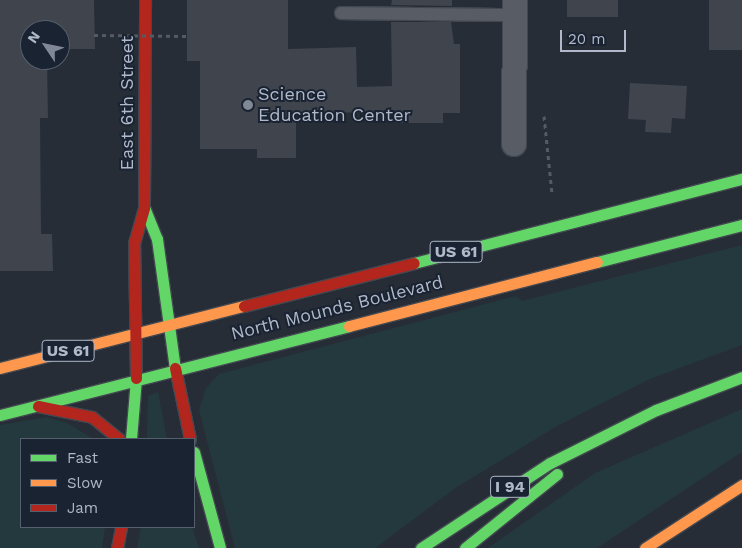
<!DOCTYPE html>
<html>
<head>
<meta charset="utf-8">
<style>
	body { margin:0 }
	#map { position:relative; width:742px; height:548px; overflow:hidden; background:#272d37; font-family:"Work Sans",sans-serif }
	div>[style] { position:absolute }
	.green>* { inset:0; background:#23393e }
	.building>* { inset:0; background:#3f444d; transform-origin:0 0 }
	.path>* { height:3px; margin-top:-1.5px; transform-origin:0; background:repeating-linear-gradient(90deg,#555b62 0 4px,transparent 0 8px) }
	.roads { filter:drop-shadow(1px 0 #434850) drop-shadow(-1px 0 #434850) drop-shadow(0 1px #434850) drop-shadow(0 -1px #434850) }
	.lane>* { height:12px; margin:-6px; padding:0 6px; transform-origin:6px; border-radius:6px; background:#575c65 }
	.street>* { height:24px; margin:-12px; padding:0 12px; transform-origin:12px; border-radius:12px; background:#575c65 }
	.fast>* { height:11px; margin:-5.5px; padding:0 5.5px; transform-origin:5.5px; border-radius:5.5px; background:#63d668 }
	.slow>* { height:11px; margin:-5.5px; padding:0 5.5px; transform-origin:5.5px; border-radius:5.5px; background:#ff974d }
	.jam>* { height:11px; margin:-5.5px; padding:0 5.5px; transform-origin:5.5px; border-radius:5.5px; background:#b3261e }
	.path-bridge>* { height:3px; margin-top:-1.5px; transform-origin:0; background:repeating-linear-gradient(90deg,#555b62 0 4px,transparent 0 8px) }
	.dots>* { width:14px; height:14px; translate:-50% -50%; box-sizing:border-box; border:2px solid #1a2332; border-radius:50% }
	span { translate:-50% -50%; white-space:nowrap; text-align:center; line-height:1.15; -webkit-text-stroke:4px #1a2332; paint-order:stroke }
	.shield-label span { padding:1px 4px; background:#1a2332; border:1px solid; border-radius:4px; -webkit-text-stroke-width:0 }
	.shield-label { font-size:16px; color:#b0b9c9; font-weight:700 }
	.poi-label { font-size:18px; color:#b0b9c9 }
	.left { translate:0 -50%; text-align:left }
	.street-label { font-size:18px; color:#b0b9c9 }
	.legend { position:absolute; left:20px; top:438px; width:175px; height:90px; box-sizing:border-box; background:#1a2332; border:1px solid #565f6e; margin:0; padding:6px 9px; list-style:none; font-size:15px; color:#b0b9c9 }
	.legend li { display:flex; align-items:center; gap:10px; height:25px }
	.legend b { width:25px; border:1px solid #565f6e }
	.north { position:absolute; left:20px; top:20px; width:50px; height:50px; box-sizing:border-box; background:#1a2332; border:1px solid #565f6e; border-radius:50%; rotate:304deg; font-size:14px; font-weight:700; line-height:20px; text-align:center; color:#b0b9c9 }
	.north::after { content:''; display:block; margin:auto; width:18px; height:22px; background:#808896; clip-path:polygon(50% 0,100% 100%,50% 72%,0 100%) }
	.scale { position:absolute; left:560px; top:30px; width:66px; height:22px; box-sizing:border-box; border:2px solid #b0b9c9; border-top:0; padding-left:6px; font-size:15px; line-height:18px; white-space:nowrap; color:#b0b9c9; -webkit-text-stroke:4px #1a2332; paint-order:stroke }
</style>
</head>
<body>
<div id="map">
	<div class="green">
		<i style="clip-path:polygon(742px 245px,742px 345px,650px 379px,557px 426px,457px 487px,375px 548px,235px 548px,199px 410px,206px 388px,219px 374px,516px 296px,522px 301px)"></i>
		<i style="clip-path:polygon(158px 392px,167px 439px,147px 439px,148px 396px)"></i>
		<i style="clip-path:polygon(742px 409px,742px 452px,597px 548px,488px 548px,595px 473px)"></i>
		<i style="clip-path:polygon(47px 417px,69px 424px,93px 439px,21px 439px,21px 527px,105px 527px,102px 548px,0 548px,0 425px)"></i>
		<i style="clip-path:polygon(141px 527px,192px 527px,199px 548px,137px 548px)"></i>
	</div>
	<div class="building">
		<i style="clip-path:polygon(0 0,94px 0,95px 49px,60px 49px,60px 30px,30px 30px,30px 60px,47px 60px,48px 118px,40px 118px,41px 234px,52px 234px,53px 271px,0 271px)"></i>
		<i style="clip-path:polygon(187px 0,288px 0,288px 49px,356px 47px,357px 87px,392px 86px,391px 22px,451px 22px,454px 44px,460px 44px,460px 113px,443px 113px,443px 123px,396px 123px,395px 112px,296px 113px,296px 158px,257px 158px,257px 149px,200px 149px,200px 61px,187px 61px)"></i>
		<i style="clip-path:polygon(392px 0,452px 0,452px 6px,391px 5px)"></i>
		<i style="left:567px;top:0;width:51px;height:17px"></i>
		<i style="left:709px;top:0;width:33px;height:50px"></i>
		<i style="clip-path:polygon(630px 83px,687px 86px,685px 119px,672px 118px,671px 133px,645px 132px,646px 120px,628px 119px)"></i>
	</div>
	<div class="path">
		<i style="left:544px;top:116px;width:77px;rotate:84.1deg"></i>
	</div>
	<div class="roads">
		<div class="lane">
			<i style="left:341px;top:13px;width:174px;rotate:0.7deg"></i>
		</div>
		<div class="street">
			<i style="left:514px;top:144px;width:144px;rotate:-89.6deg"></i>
		</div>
		<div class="fast">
			<i style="left:144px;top:207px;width:35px;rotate:68deg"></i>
			<i style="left:157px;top:239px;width:130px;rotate:82.1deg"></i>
			<i style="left:597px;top:262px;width:150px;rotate:-14.3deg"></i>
			<i style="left:414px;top:263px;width:339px;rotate:-14.4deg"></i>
			<i style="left:0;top:415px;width:360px;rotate:-14.3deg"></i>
			<i style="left:131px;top:439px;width:61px;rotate:-85.3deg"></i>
			<i style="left:194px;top:452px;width:99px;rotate:74.8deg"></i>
			<i style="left:421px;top:548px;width:154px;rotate:-33.4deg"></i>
			<i style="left:550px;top:463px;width:119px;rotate:-26.6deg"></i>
			<i style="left:656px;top:410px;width:92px;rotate:-21deg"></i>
			<i style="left:465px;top:548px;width:118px;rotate:-38.8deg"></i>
		</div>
		<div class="slow">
			<i style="left:349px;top:326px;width:256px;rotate:-14.5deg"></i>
			<i style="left:0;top:368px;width:252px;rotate:-14.3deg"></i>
			<i style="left:645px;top:548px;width:116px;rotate:-33deg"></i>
		</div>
		<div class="jam">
			<i style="left:244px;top:306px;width:175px;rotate:-14.2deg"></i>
			<i style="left:175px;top:368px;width:73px;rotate:78.1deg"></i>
			<i style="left:136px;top:378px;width:135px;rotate:-90.8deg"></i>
			<i style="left:134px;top:243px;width:37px;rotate:-74deg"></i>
			<i style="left:144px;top:207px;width:207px;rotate:-89.7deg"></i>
			<i style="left:38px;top:406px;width:55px;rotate:11.5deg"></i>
			<i style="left:92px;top:417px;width:35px;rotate:39deg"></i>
			<i style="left:117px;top:548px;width:21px;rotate:-79deg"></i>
		</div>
	</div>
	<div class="path-bridge">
		<i style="left:94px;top:35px;width:93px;rotate:0.6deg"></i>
	</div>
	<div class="dots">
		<i style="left:248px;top:105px;background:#808896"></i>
	</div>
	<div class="shield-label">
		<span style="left:456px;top:252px">US 61</span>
		<span style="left:68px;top:351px">US 61</span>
		<span style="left:510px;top:487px">I 94</span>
	</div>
	<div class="poi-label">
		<span class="left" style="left:258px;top:105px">Science<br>Education Center</span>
	</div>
	<div class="street-label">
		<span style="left:127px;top:103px;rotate:-90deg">East 6th Street</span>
		<span style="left:337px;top:308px;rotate:-14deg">North Mounds Boulevard</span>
	</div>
	<ul class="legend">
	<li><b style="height:6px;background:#63d668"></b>Fast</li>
	<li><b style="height:6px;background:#ff974d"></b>Slow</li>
	<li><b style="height:6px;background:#b3261e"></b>Jam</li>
	</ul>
	<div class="north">N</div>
	<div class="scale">20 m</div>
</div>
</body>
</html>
